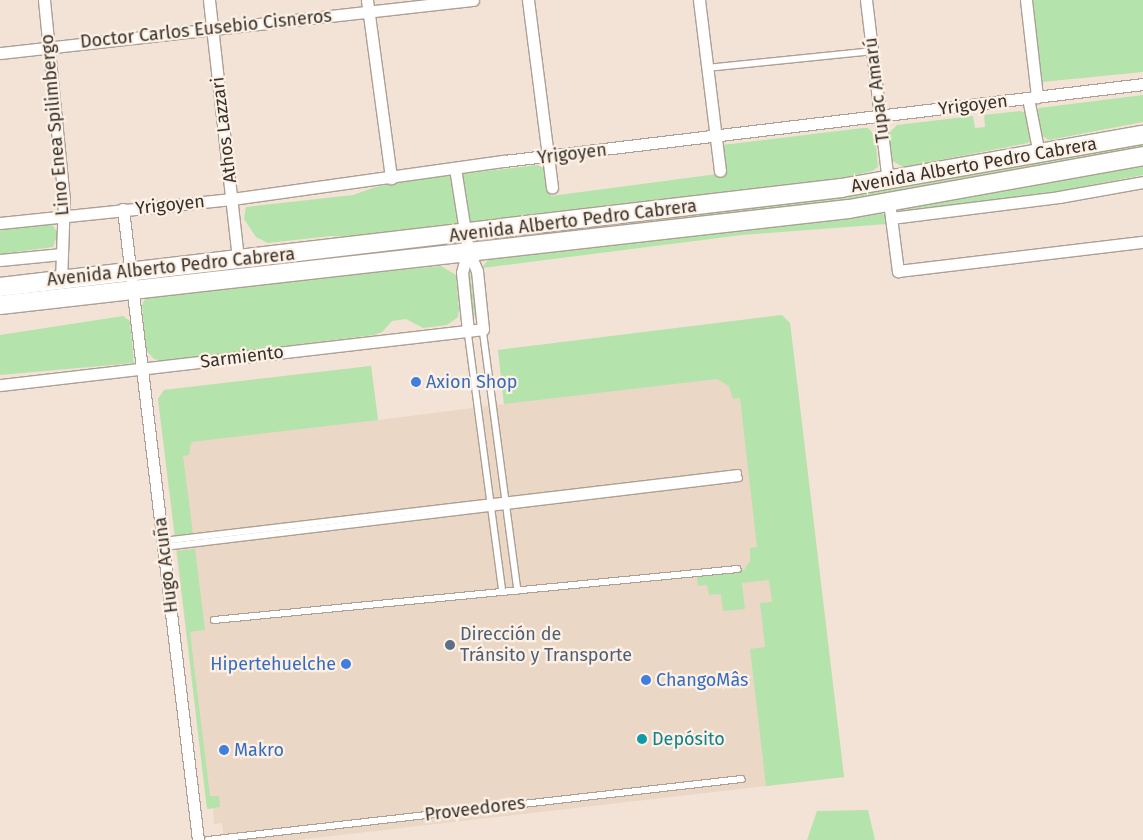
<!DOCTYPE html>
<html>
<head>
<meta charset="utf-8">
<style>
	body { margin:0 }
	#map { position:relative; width:1143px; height:840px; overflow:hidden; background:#f2e3d6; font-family:"Fira Sans",sans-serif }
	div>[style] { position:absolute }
	.built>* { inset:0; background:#ebd7c5 }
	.green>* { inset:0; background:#b5e3ac }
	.roads { filter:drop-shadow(1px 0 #ad9f93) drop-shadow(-1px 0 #ad9f93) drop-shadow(0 1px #ad9f93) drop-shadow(0 -1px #ad9f93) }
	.lane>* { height:5.5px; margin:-2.75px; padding:0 2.75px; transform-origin:2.75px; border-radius:2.75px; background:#fff }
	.street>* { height:11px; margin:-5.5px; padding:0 5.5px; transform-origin:5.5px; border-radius:5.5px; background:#fff }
	.primary>* { height:18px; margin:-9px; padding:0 9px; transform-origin:9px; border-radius:9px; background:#fff }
	.dots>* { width:14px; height:14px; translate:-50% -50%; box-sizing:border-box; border:2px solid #fdf1e6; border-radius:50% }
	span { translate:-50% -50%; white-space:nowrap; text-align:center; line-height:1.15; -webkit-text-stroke:4.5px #fdf1e6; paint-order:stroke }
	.street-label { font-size:18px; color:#37312c }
	.shop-label { font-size:18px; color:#366cbe }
	.left { translate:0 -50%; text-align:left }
	.right { translate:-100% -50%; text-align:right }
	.service-label { font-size:18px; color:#4e5e75 }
	.culture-label { font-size:18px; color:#0d838f }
</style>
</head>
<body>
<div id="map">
	<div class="built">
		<i style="clip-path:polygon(782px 315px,790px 323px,844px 777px,297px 840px,224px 840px,222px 823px,214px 824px,213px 808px,207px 809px,158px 399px,164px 390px,371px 366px,378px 420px,504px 404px,498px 350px)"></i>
	</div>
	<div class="green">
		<i style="clip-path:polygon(1033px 0,1143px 0,1143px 72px,1042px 82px)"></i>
		<i style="clip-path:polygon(1143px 95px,1143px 122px,1049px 140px,1042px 136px,1036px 113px,1039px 108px)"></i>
		<i style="clip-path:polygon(1020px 111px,1028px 114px,1032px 140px,1028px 143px,903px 167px,891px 160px,888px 134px,897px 125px,973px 116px,975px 128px,985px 127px,984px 115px)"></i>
		<i style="clip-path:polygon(863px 128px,868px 128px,875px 135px,878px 167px,872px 171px,831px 181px,370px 238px,331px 236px,268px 243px,256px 237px,244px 219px,246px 207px,353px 195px,376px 187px,418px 179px,538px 165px,545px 169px,551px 196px,725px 173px,722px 145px)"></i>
		<i style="clip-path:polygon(1143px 141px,1143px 150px,851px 201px,480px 243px,653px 221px,692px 211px)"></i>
		<i style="clip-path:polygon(1143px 162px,1143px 175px,1045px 194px,896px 211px,901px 207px)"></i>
		<i style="clip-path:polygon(878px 211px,886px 216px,887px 224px,742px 235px,482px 268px,489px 258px)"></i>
		<i style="clip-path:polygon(50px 222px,58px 233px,53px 247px,0 254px,0 229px)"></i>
		<i style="clip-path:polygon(438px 241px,440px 248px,144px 280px,206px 267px)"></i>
		<i style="clip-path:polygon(441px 266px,456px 275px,459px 310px,458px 317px,447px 325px,423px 328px,406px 319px,392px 321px,382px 332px,374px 335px,162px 361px,154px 359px,146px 350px,142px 305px,148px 293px)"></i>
		<i style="clip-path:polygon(469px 267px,476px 313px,474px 315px,472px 313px)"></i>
		<i style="clip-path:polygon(782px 315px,790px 323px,844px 777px,766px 786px,750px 649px,765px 647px,760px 603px,772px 602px,769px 580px,742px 583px,745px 609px,723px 611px,721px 594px,709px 595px,707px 585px,698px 586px,697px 576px,744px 570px,750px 561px,750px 548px,757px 547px,740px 398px,733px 399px,729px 386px,717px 379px,504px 404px,498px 350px)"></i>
		<i style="clip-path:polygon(123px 316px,130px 321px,134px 363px,0 375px,0 335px)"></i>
		<i style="clip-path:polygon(371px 366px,378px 420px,191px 442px,189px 455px,183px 456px,193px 534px,175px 536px,158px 399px,164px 390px)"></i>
		<i style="clip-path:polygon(195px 549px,205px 630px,190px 632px,210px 796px,219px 796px,220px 807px,207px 809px,177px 551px)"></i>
		<i style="clip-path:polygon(868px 810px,875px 840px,807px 840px,817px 811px)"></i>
	</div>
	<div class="roads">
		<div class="lane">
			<i style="left:707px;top:68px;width:167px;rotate:-5.8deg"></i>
			<i style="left:483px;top:329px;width:264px;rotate:82.4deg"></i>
			<i style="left:468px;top:331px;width:263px;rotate:82.4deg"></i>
			<i style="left:163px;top:541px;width:579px;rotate:-6.74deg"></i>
			<i style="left:164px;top:547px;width:579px;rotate:-6.84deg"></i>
			<i style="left:214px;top:620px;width:526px;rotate:-5.56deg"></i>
			<i style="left:208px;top:840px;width:537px;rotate:-6.52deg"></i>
		</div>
		<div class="street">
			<i style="left:44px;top:0;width:200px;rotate:84.3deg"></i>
			<i style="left:64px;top:199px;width:81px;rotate:92.1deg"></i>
			<i style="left:209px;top:0;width:262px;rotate:83.6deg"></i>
			<i style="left:367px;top:0;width:180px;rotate:82.3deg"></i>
			<i style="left:528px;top:0;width:189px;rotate:82.7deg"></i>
			<i style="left:699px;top:0;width:172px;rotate:83deg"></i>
			<i style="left:866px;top:0;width:182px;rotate:83.1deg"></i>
			<i style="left:1026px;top:0;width:98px;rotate:83.5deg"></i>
			<i style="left:0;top:53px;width:476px;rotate:-6.4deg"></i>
			<i style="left:1028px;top:98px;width:57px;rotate:78.9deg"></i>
			<i style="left:889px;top:202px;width:70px;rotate:82.6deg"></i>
			<i style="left:898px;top:271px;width:247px;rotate:-6.8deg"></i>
			<i style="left:123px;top:209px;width:635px;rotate:83.22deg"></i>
			<i style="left:891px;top:218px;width:169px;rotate:-7.1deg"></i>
			<i style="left:1059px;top:197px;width:85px;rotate:-10.1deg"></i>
			<i style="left:0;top:223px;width:233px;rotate:-5.9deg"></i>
			<i style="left:232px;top:199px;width:275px;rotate:-8deg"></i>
			<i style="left:504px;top:161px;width:644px;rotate:-6.87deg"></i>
			<i style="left:468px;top:250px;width:23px;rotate:105deg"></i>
			<i style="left:462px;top:272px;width:59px;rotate:84.2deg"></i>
			<i style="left:0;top:260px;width:62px;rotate:-5.5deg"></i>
			<i style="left:0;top:385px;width:486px;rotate:-6.6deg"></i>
			<i style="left:483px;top:329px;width:58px;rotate:-95.9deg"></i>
			<i style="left:477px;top:271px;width:23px;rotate:-113deg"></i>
			<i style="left:468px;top:250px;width:83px;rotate:-99deg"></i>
		</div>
		<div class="primary">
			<i style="left:0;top:287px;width:847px;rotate:-6.71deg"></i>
			<i style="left:841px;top:188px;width:307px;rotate:-10deg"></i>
			<i style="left:0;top:305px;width:854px;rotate:-6.45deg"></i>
			<i style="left:849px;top:209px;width:299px;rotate:-10.2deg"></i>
		</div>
	</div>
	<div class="dots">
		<i style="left:416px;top:382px;background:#3f7fe0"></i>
		<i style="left:450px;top:645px;background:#5c6f8a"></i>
		<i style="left:346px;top:664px;background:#3f7fe0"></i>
		<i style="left:646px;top:680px;background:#3f7fe0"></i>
		<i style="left:642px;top:739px;background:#0f9aa8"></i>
		<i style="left:224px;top:750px;background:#3f7fe0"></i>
	</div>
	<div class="street-label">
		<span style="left:206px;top:29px;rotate:-6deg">Doctor Carlos Eusebio Cisneros</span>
		<span style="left:877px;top:90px;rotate:-97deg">Tupac Amarú</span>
		<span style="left:973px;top:105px;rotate:-7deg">Yrigoyen</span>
		<span style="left:55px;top:125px;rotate:-95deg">Lino Enea Spilimbergo</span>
		<span style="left:224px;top:130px;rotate:-97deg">Athos Lazzari</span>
		<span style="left:572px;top:154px;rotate:-7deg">Yrigoyen</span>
		<span style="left:974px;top:165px;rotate:-10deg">Avenida Alberto Pedro Cabrera</span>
		<span style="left:170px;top:205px;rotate:-6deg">Yrigoyen</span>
		<span style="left:573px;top:221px;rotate:-7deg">Avenida Alberto Pedro Cabrera</span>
		<span style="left:171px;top:267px;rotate:-6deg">Avenida Alberto Pedro Cabrera</span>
		<span style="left:242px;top:357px;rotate:-7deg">Sarmiento</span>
		<span style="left:166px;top:565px;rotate:-97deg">Hugo Acuña</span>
		<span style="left:475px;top:809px;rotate:-7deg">Proveedores</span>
	</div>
	<div class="shop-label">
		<span class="left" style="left:426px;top:382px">Axion Shop</span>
		<span class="right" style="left:336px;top:664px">Hipertehuelche</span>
		<span class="left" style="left:656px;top:680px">ChangoMâs</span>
		<span class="left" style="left:234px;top:750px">Makro</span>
	</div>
	<div class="service-label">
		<span class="left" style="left:460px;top:645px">Dirección de<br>Tránsito y Transporte</span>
	</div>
	<div class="culture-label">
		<span class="left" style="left:652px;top:739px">Depósito</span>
	</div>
</div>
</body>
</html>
